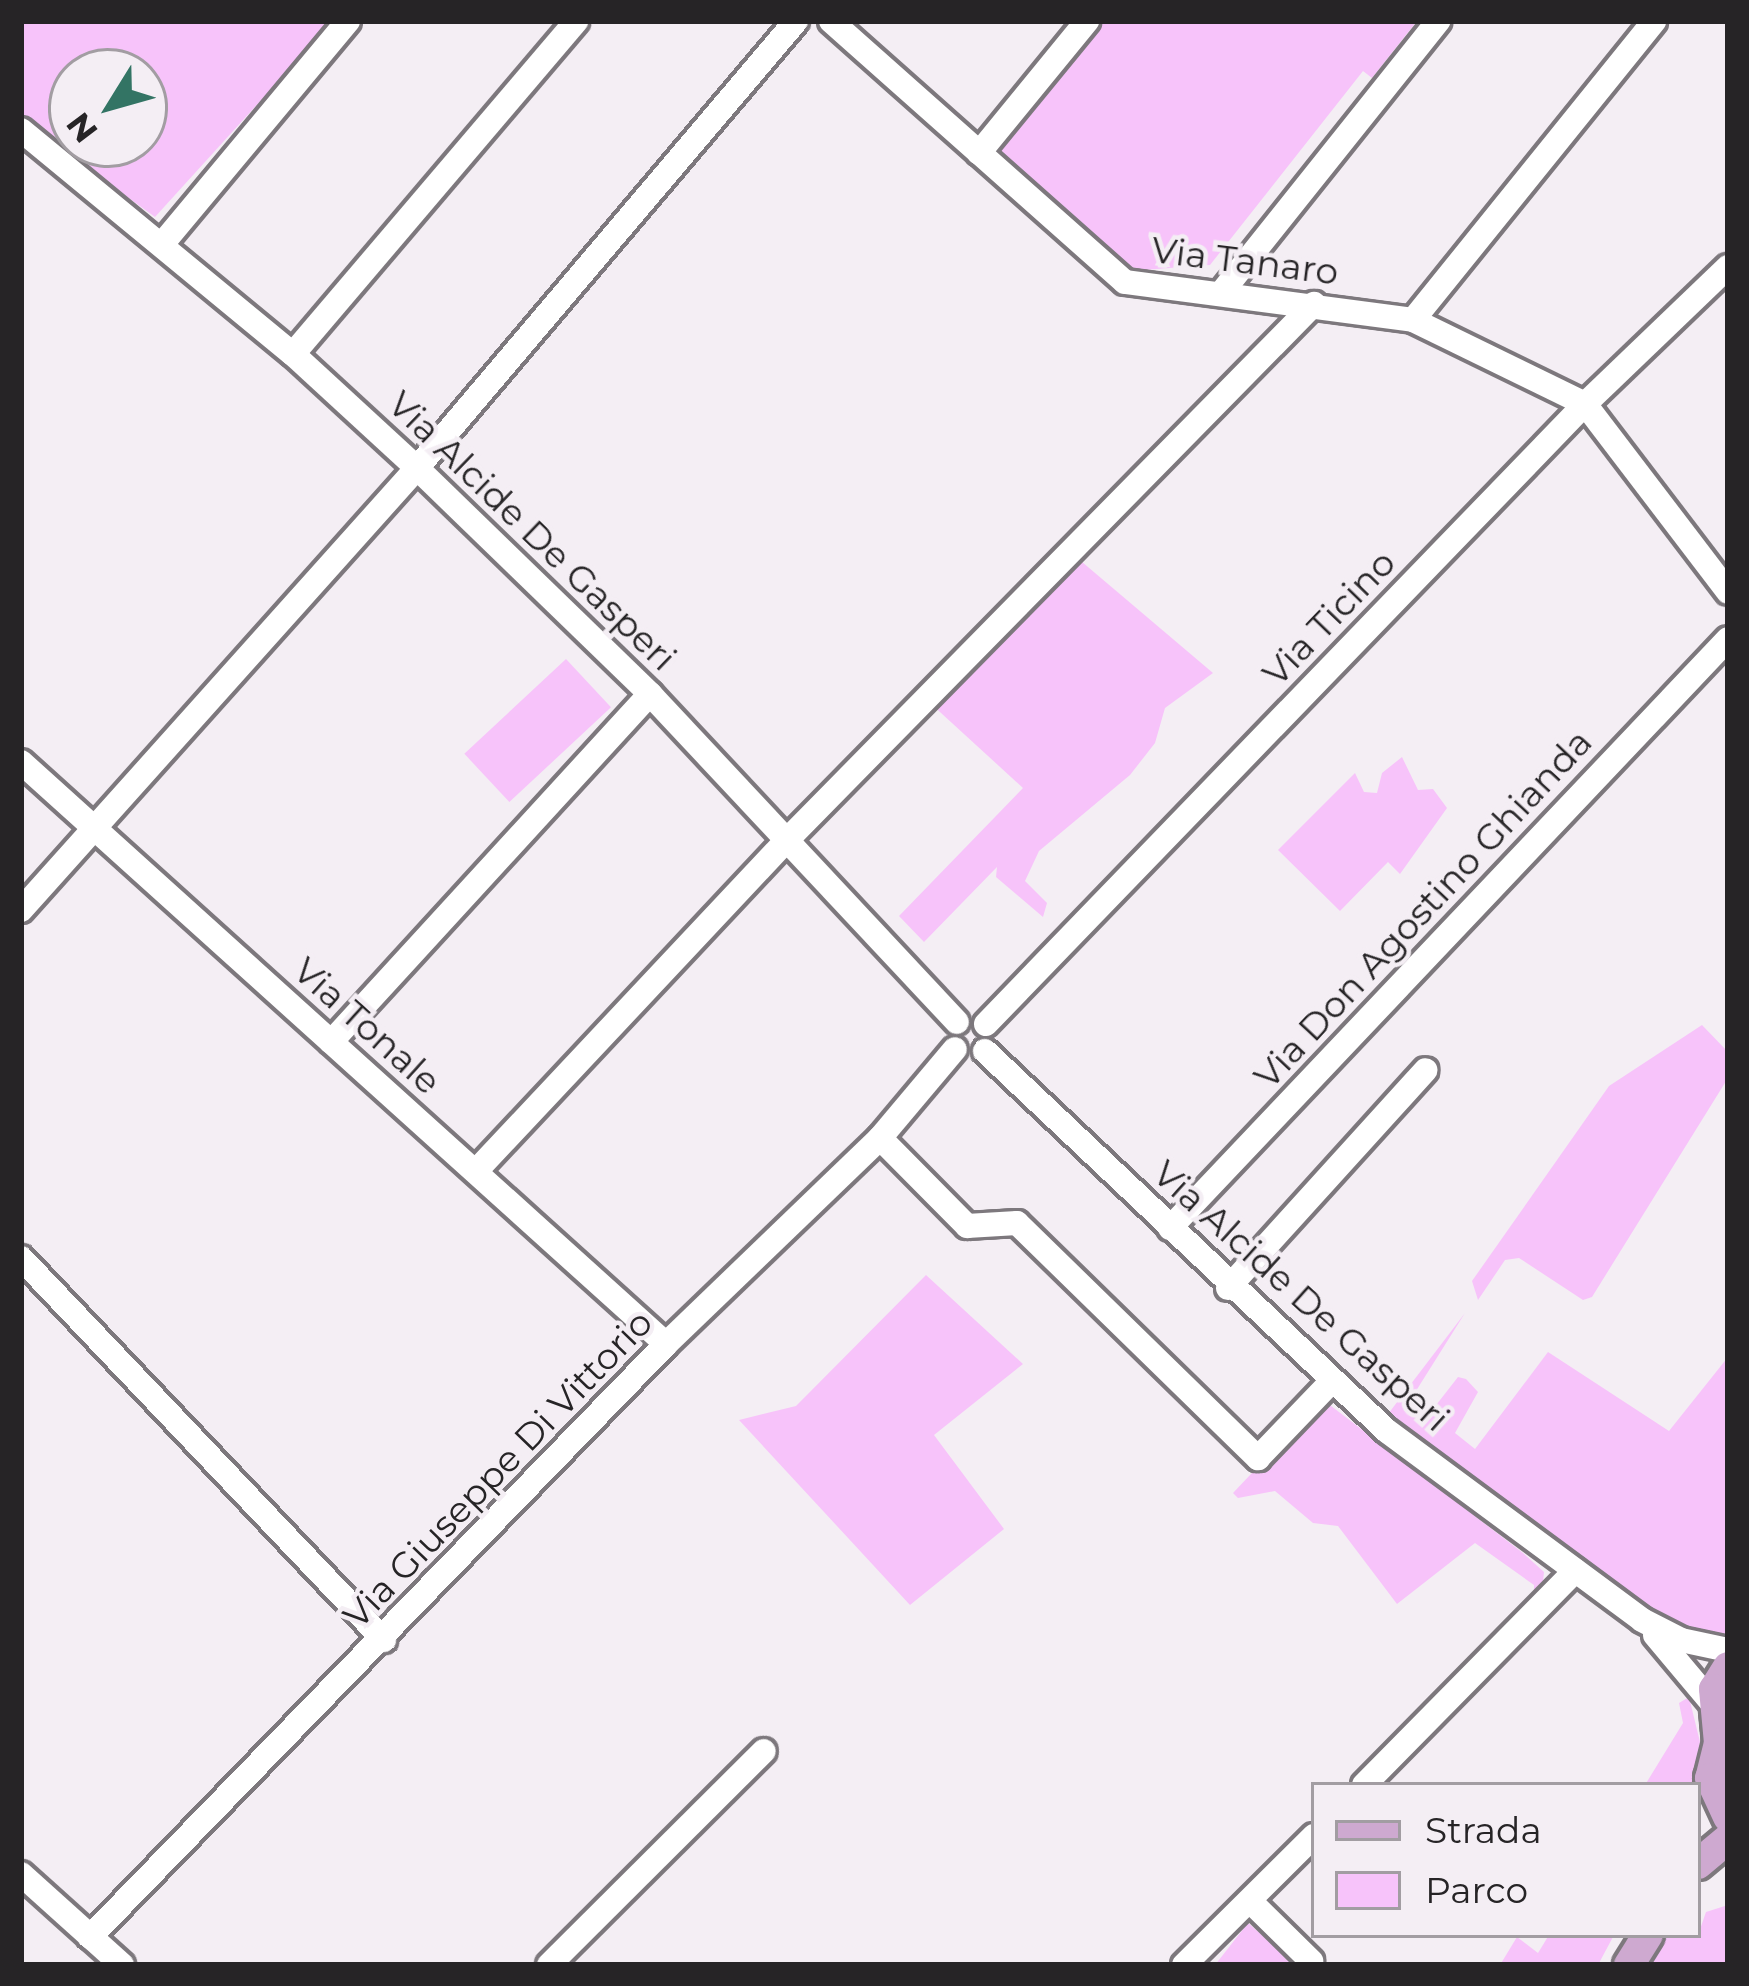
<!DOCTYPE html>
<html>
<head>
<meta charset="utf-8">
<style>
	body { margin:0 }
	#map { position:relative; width:1749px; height:1986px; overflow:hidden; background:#f4eef4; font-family:Montserrat,sans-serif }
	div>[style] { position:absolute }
	.green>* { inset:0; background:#f7c3fa; transform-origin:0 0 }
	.roads { filter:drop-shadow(3px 0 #7d787d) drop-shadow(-3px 0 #7d787d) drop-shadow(0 3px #7d787d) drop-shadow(0 -3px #7d787d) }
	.minor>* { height:24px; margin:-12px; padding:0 12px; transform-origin:12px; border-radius:12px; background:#fff }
	.major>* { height:30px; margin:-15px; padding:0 15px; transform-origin:15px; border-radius:15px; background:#cea9d0 }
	span { translate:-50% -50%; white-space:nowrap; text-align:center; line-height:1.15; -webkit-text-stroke:9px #f4eef4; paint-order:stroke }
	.street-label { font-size:36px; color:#262426 }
	.frame { position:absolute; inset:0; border:24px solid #262426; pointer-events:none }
	.legend { position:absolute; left:1311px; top:1782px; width:390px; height:156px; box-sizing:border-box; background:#f4eef4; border:3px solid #a29da2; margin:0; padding:15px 21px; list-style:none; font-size:36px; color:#262426 }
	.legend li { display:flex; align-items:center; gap:24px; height:60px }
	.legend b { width:60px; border:3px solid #a29da2 }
	.north { position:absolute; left:48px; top:48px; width:120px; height:120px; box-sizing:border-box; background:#f4eef4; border:3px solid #a29da2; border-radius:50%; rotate:233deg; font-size:33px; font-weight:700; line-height:48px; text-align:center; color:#262426 }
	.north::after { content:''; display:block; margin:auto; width:42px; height:54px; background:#337464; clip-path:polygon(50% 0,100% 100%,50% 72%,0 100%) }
</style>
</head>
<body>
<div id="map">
	<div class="green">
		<i style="clip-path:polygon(evenodd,21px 21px,333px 21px,155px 217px,21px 120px,21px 21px,72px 72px,144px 72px,144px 144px,72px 144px,72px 72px)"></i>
		<i style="clip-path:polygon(1100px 21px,1417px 21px,1372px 78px,1363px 71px,1210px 265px,1129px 271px,1001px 154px,1000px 145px)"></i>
		<i style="clip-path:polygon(1075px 556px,1213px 673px,1165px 708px,1155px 743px,1130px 775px,1039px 851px,1025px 881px,1047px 903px,1043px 917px,996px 877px,997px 867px,924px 942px,899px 916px,1023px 788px,929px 702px)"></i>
		<i style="left:566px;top:659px;width:66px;height:139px;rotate:47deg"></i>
		<i style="clip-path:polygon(1402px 757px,1418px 790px,1433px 789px,1447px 808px,1400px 874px,1388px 862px,1340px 911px,1278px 850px,1355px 773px,1364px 792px,1377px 793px,1382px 773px)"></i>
		<i style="clip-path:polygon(1702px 1025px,1728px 1052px,1728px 1078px,1592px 1297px,1583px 1300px,1519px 1258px,1505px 1260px,1478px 1300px,1472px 1281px,1609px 1086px)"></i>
		<i style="clip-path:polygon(926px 1275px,1023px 1364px,934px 1435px,1004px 1529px,910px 1605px,739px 1420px,796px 1406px)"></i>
		<i style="clip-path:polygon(1465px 1313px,1409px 1402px,1426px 1418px,1458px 1377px,1466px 1379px,1478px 1392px,1455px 1433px,1475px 1449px,1548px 1352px,1669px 1431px,1728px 1357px,1728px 1643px,1667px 1626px,1385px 1418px)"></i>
		<i style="clip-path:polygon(1322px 1399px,1523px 1553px,1544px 1572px,1542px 1591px,1534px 1599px,1534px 1585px,1475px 1543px,1397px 1604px,1338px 1526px,1313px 1523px,1275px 1491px,1238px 1498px,1233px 1493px)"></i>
		<i style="clip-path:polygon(1689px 1697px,1700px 1742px,1692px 1785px,1645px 1785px,1683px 1723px,1679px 1703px)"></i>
		<i style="clip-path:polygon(1728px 1905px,1728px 1965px,1646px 1965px,1662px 1935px,1698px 1935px,1706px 1912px)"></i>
		<i style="clip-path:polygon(1248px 1923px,1297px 1965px,1215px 1965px)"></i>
		<i style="clip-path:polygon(1549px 1935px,1614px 1935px,1598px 1965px,1500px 1965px,1517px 1937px,1538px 1953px)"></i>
	</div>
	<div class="roads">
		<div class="minor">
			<i style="left:831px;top:21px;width:393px;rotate:41.6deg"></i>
			<i style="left:1125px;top:282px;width:290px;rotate:7.5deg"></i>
			<i style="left:1413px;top:320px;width:191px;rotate:26deg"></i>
			<i style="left:1585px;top:404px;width:236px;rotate:52.7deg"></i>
			<i style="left:21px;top:130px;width:352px;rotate:39.5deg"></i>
			<i style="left:293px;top:354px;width:168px;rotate:42.6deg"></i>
			<i style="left:417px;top:468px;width:325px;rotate:44.1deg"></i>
			<i style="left:650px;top:694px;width:449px;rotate:46.9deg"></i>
			<i style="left:979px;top:153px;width:171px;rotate:-50.7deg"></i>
			<i style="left:163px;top:243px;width:289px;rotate:-50.2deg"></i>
			<i style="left:1222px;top:292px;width:347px;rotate:-51.4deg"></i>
			<i style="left:1413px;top:320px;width:384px;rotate:-51.1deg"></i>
			<i style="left:293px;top:354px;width:437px;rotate:-49.6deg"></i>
			<i style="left:21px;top:762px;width:869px;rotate:42.06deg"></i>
			<i style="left:21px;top:910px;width:593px;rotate:-48.14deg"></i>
			<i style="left:417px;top:468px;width:586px;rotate:-49.71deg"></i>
			<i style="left:986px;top:1024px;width:862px;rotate:-45.99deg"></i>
			<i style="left:1585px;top:404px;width:198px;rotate:-43.8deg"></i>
			<i style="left:331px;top:1042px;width:472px;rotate:-47.5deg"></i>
			<i style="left:985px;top:1051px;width:553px;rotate:43.39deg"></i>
			<i style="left:1387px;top:1431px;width:317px;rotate:36.5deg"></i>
			<i style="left:1642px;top:1620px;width:44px;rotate:27.1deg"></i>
			<i style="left:1681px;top:1640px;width:48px;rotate:12deg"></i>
			<i style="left:880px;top:1138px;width:124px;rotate:45.3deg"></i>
			<i style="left:967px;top:1226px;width:50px;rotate:-3.4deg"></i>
			<i style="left:1017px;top:1223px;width:337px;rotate:44.3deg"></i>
			<i style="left:1258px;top:1458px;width:105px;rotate:-46.2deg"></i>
			<i style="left:476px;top:1171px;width:457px;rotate:-46.8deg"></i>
			<i style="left:789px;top:838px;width:749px;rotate:-45.49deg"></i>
			<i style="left:1170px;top:1228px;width:811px;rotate:-46.55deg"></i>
			<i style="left:21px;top:1258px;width:527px;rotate:46.46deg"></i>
			<i style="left:1228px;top:1288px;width:294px;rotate:-47.8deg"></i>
			<i style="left:1655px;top:1635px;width:90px;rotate:50deg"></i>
			<i style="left:1364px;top:1785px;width:301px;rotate:-45.4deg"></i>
			<i style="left:21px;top:1874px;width:136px;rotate:42deg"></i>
			<i style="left:1250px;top:1901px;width:86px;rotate:44.5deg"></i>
			<i style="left:90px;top:1937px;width:827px;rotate:-45.83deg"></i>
			<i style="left:666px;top:1344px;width:297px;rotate:-43.9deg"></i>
			<i style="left:880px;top:1138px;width:116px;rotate:-49.9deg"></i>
			<i style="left:549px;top:1965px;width:303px;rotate:-44.9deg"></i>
			<i style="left:1184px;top:1965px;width:183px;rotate:-44.8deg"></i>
		</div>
		<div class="major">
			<i style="left:1728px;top:1667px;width:26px;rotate:122deg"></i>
			<i style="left:1714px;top:1689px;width:54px;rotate:84.7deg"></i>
			<i style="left:1719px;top:1743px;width:36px;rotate:104deg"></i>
			<i style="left:1710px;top:1778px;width:43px;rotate:65.2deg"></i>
			<i style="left:1698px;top:1864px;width:39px;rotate:-40deg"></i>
			<i style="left:1629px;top:1965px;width:36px;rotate:-58deg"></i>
		</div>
	</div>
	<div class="street-label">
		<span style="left:1245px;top:261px;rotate:7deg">Via Tanaro</span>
		<span style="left:532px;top:531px;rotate:44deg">Via Alcide De Gasperi</span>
		<span style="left:1329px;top:618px;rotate:-46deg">Via Ticino</span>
		<span style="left:1423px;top:909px;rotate:-47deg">Via Don Agostino Ghianda</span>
		<span style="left:367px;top:1026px;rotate:42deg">Via Tonale</span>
		<span style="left:1301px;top:1296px;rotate:42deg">Via Alcide De Gasperi</span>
		<span style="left:498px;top:1469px;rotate:-46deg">Via Giuseppe Di Vittorio</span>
	</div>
	<div class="frame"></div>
	<ul class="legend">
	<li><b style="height:15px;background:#cea9d0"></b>Strada</li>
	<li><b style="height:33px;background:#f7c3fa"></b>Parco</li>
	</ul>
	<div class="north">N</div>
</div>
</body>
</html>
